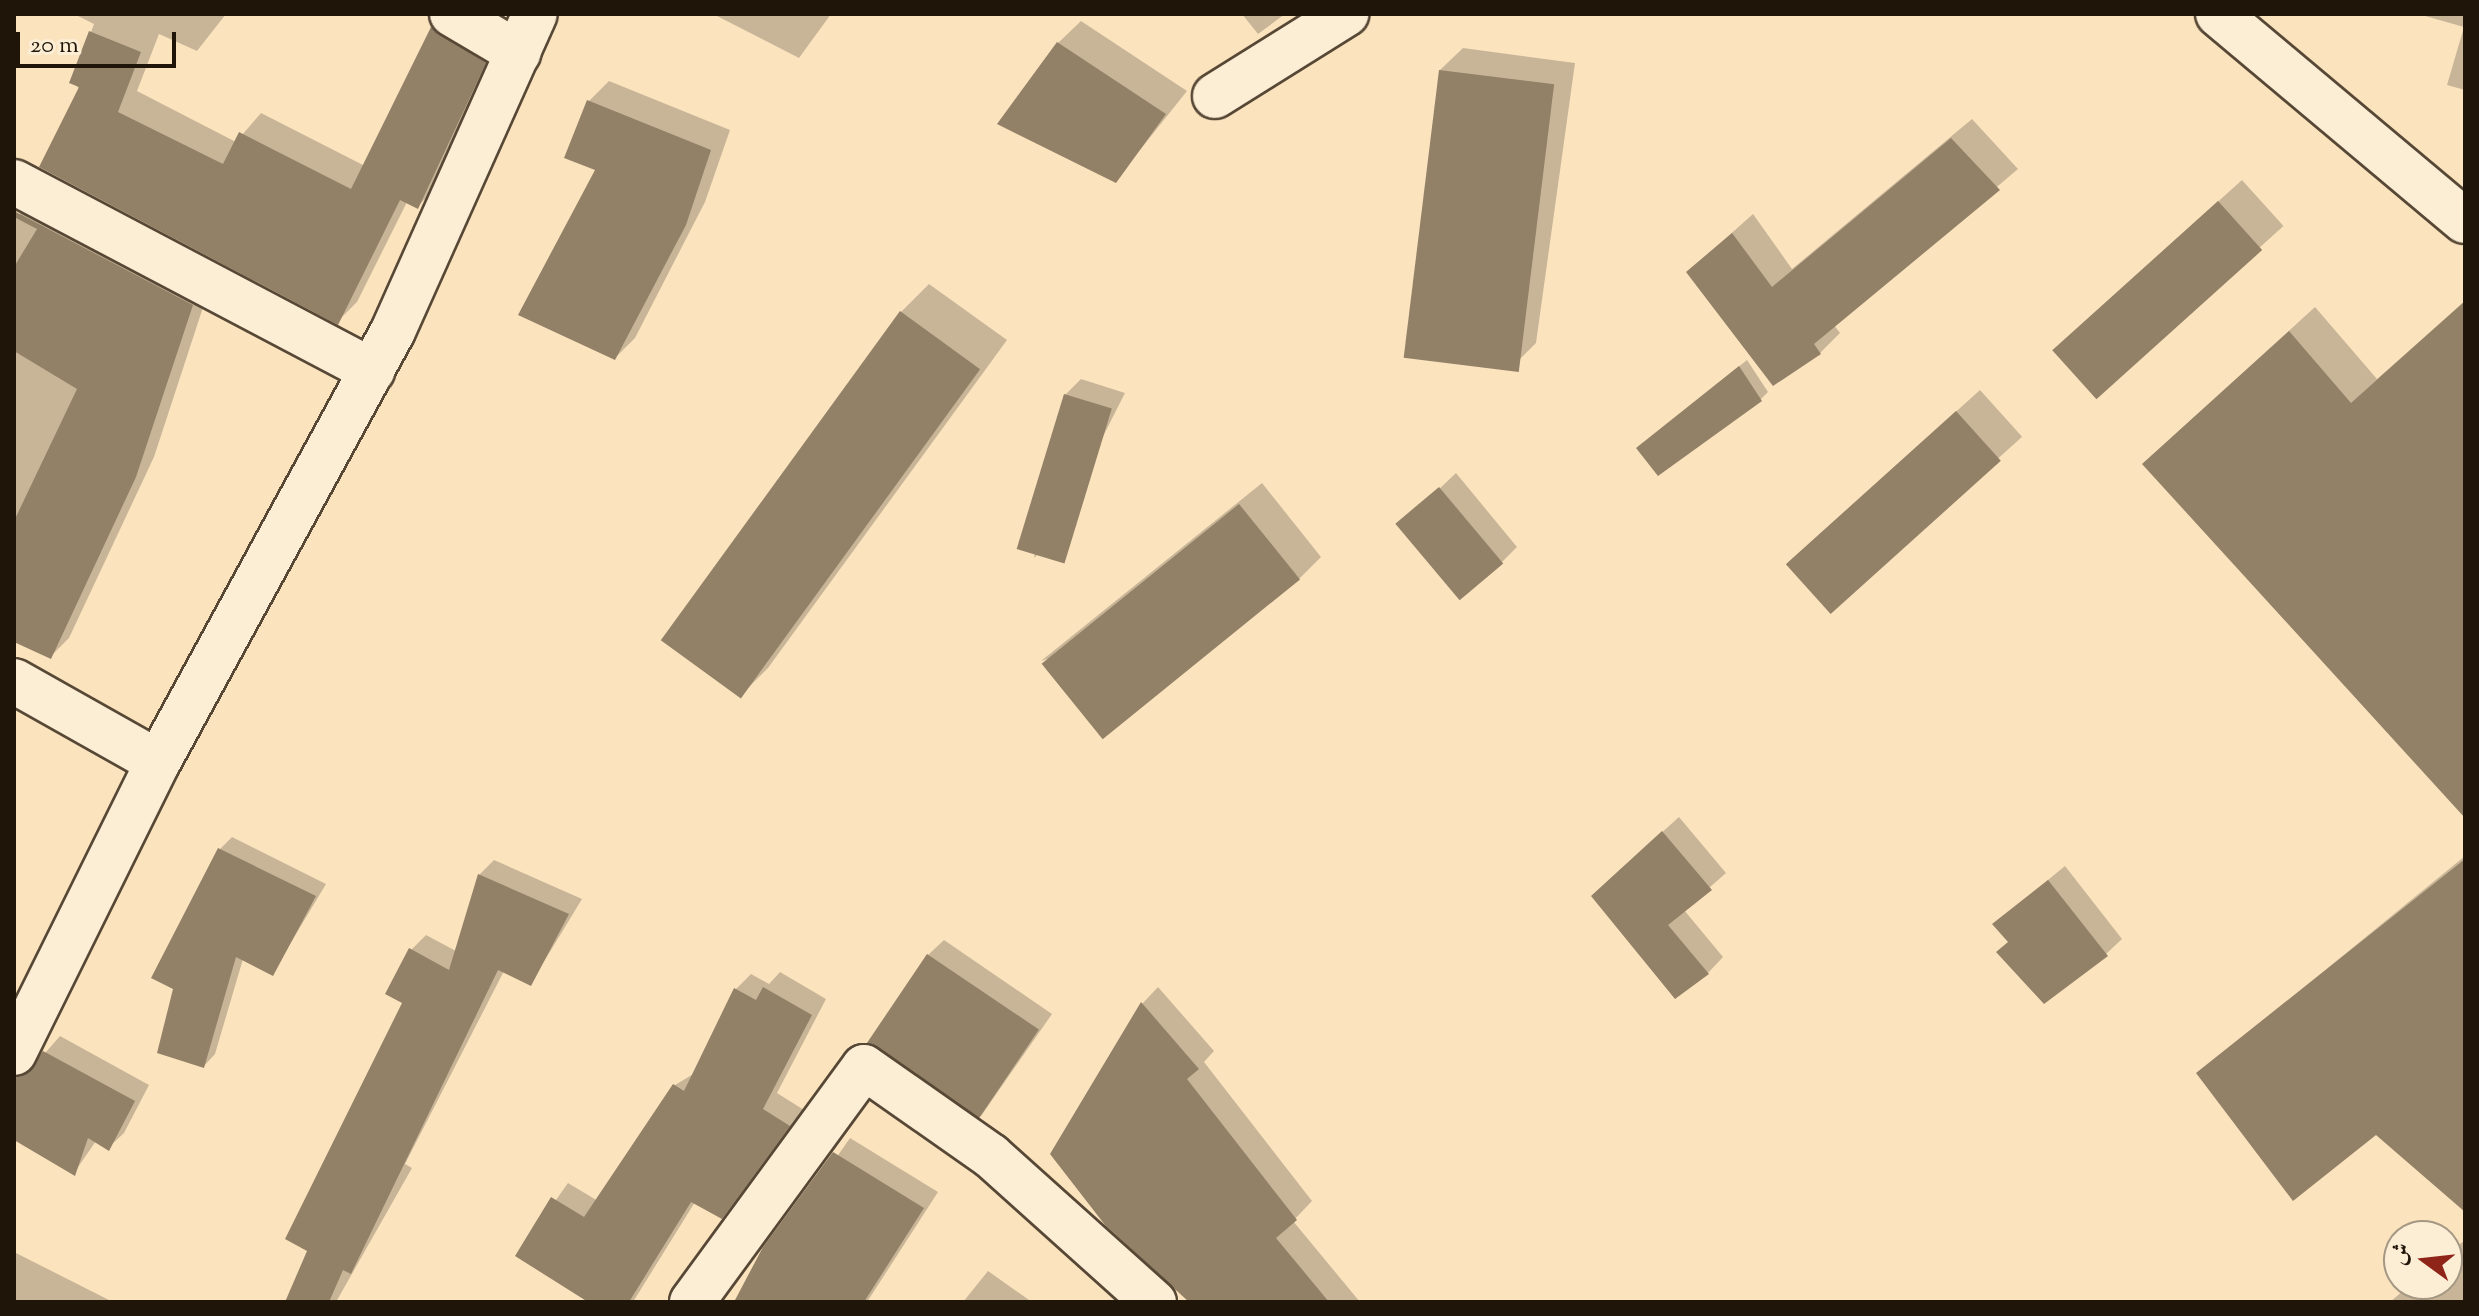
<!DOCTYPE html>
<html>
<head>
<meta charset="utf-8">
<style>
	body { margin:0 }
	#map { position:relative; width:2479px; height:1316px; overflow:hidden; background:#fbe3be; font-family:"Sorts Mill Goudy",Amiri,serif }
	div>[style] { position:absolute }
	.shadow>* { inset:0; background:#0003; transform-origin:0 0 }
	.building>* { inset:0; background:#928067; transform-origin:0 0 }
	.roads { filter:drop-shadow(2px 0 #574836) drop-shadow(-2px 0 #574836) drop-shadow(0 2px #574836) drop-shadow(0 -2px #574836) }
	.minor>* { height:44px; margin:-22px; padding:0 22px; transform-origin:22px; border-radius:22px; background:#fcedd5 }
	span { translate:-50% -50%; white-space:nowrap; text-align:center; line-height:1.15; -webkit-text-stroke:6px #fcedd5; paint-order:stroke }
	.frame { position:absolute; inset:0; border:16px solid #201509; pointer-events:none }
	.north { position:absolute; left:2383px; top:1220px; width:80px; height:80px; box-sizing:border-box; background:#fcedd5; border:2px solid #a49783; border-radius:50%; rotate:285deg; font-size:22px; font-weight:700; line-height:32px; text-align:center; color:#201509 }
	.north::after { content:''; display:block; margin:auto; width:28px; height:36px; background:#8f2418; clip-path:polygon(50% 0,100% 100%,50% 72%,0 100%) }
	.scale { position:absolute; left:16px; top:32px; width:160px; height:36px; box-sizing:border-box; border:4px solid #201509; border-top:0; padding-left:10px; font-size:24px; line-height:28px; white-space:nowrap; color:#201509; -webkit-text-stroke:6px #fcedd5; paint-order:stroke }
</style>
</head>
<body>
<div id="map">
	<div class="shadow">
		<i style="clip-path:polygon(74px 14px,226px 14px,197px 51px,159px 34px,137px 91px,236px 142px,261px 113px,365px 166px,433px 28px,447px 14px,504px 42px,437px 187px,417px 207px,407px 202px,357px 302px,337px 322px,72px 82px,94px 24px)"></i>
		<i style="clip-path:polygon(713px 14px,831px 14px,799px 58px)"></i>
		<i style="clip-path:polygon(1242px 14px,1285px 14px,1258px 34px)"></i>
		<i style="clip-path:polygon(2418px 14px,2465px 14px,2465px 90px,2447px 85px,2464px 27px)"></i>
		<i style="clip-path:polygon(1081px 21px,1187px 91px,1116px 180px,1058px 43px)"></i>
		<i style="clip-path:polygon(1463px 48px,1575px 63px,1536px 343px,1514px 365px,1440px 70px)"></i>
		<i style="clip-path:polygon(609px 81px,730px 130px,705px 202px,635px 338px,615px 358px,589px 101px)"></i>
		<i style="clip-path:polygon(1972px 119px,2018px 169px,1834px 325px,1840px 333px,1820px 353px,1688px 272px,1753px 214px,1792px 269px)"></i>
		<i style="left:2242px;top:180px;width:62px;height:254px;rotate:48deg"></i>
		<i style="clip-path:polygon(37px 194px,210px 286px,154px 457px,69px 638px,50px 657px,14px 640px,14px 221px)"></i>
		<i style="clip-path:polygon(929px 284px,1007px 340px,768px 668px,740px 696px,901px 312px)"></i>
		<i style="clip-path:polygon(2465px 301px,2465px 815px,2171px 438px,2315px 307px,2377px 379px)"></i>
		<i style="clip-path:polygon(1747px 360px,1768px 392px,1761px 399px,1646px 441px)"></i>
		<i style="clip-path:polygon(1081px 379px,1125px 393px,1049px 543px,1034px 558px,1065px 395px)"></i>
		<i style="left:1980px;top:390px;width:63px;height:259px;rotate:48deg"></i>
		<i style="clip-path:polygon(1456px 473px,1517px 547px,1502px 562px,1416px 511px)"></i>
		<i style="clip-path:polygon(1262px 483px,1321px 557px,1299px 579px,1041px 661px)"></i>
		<i style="clip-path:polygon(1679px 817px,1726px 873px,1684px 910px,1723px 957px,1708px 973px,1609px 880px)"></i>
		<i style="clip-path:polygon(232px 837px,326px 884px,272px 974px,243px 959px,215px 1054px,204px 1066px,220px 849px)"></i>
		<i style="clip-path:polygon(2465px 856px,2465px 1209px,2376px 1132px,2199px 1073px)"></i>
		<i style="clip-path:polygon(494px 860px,582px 899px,531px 983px,504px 971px,405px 1164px,412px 1168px,336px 1302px,288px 1302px,404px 1002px,411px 950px,426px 935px,456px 951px,479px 875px)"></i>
		<i style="clip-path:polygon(2065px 866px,2122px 939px,2106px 954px,2010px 941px,1994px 924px)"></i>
		<i style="clip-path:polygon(944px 940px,1052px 1014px,981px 1116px,928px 955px)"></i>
		<i style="clip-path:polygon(780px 972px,826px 999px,777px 1093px,804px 1110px,737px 1201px,722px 1216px,695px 1202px,633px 1302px,592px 1302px,517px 1255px,568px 1183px,598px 1201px,675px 1085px,695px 1073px,736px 989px,751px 974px,769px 984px)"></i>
		<i style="clip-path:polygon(1158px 987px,1214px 1051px,1204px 1062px,1312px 1201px,1293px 1221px,1360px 1302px,1193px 1302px,1142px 1004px)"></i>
		<i style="clip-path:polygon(60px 1036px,149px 1085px,124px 1133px,108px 1148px,96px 1141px,74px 1173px,14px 1138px,14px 1054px,39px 1060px)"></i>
		<i style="clip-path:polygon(850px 1138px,938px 1192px,867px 1302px,736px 1302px)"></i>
		<i style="clip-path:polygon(2465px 1240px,2465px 1302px,2390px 1302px,2411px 1284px,2447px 1284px,2447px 1255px)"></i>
		<i style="clip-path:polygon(14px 1252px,113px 1302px,14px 1302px)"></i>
		<i style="clip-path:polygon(988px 1271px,1032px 1302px,963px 1302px)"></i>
	</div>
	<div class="building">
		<i style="clip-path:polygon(431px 27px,486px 63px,418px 209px,400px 200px,338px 325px,39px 167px,79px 87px,69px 83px,89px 31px,141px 52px,118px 112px,223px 164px,239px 132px,351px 189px)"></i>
		<i style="clip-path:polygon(1057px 42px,1166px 114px,1116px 183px,997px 124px)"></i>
		<i style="left:1439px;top:70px;width:116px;height:290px;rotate:7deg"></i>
		<i style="clip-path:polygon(587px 100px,711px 150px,686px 225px,615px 360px,518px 315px,595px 170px,564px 158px)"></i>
		<i style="clip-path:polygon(1951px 138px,2000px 190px,1814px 344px,1821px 354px,1773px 386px,1686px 272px,1732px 233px,1772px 287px)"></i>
		<i style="left:2218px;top:201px;width:66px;height:223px;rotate:48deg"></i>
		<i style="clip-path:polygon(16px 212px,193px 305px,136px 477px,51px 659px,14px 642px,14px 521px,77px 389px,14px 351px,14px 267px,37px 229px,14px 217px)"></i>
		<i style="clip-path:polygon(2465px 301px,2465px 818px,2142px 464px,2289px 331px,2351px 403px)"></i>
		<i style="left:900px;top:311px;width:99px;height:407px;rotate:36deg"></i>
		<i style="clip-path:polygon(1739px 366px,1762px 401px,1658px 476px,1636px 448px)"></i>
		<i style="left:1064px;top:394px;width:50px;height:162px;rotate:17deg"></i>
		<i style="left:1956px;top:411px;width:67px;height:229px;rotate:48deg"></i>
		<i style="left:1439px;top:487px;width:100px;height:57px;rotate:50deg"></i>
		<i style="left:1239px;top:504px;width:97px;height:254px;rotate:51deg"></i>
		<i style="clip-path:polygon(1662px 831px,1712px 890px,1668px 925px,1709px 974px,1675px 999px,1591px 896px)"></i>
		<i style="clip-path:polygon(218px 848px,316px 896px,273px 976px,236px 957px,204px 1068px,157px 1053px,173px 989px,151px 978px)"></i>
		<i style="clip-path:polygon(2465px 859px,2465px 1212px,2376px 1135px,2293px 1201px,2196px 1073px)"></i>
		<i style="clip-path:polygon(478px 874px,569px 914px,531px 986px,498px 970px,351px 1274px,343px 1270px,329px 1302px,285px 1302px,307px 1251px,285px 1239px,402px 1003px,385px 994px,409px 948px,449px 970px)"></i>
		<i style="clip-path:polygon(2048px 880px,2108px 956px,2044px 1004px,1996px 952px,2008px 942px,1992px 924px)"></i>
		<i style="left:927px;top:954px;width:135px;height:108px;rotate:34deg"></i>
		<i style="clip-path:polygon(763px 987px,812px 1015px,763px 1109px,790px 1126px,722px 1219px,691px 1202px,629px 1302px,588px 1302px,515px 1256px,551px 1197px,584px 1217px,673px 1084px,684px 1091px,734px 988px,756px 1000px)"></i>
		<i style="clip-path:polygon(1141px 1002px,1199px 1069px,1187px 1079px,1297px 1220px,1276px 1238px,1329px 1302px,1189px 1302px,1105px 1225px,1050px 1154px)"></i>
		<i style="clip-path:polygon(43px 1051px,135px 1101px,109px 1151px,88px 1138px,75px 1176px,14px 1140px,14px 1078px,28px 1073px)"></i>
		<i style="clip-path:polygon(833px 1152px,924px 1208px,864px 1302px,734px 1302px,763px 1247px)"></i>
	</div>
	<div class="roads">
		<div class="minor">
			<i style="left:452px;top:14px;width:77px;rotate:30.6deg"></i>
			<i style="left:2218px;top:14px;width:322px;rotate:40deg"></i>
			<i style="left:1215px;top:96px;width:155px;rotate:-32deg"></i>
			<i style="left:14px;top:182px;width:405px;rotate:27.8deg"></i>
			<i style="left:14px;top:681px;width:165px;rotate:29.4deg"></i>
			<i style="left:14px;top:1053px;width:325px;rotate:-63.7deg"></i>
			<i style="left:158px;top:762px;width:491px;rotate:-61.4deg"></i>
			<i style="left:393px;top:331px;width:347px;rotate:-65.9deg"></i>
			<i style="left:692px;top:1302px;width:291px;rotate:-53.8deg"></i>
			<i style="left:864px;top:1067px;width:155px;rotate:35deg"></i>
			<i style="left:991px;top:1156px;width:219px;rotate:41.9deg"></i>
		</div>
	</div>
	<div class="frame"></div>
	<div class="north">ش</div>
	<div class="scale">20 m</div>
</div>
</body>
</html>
